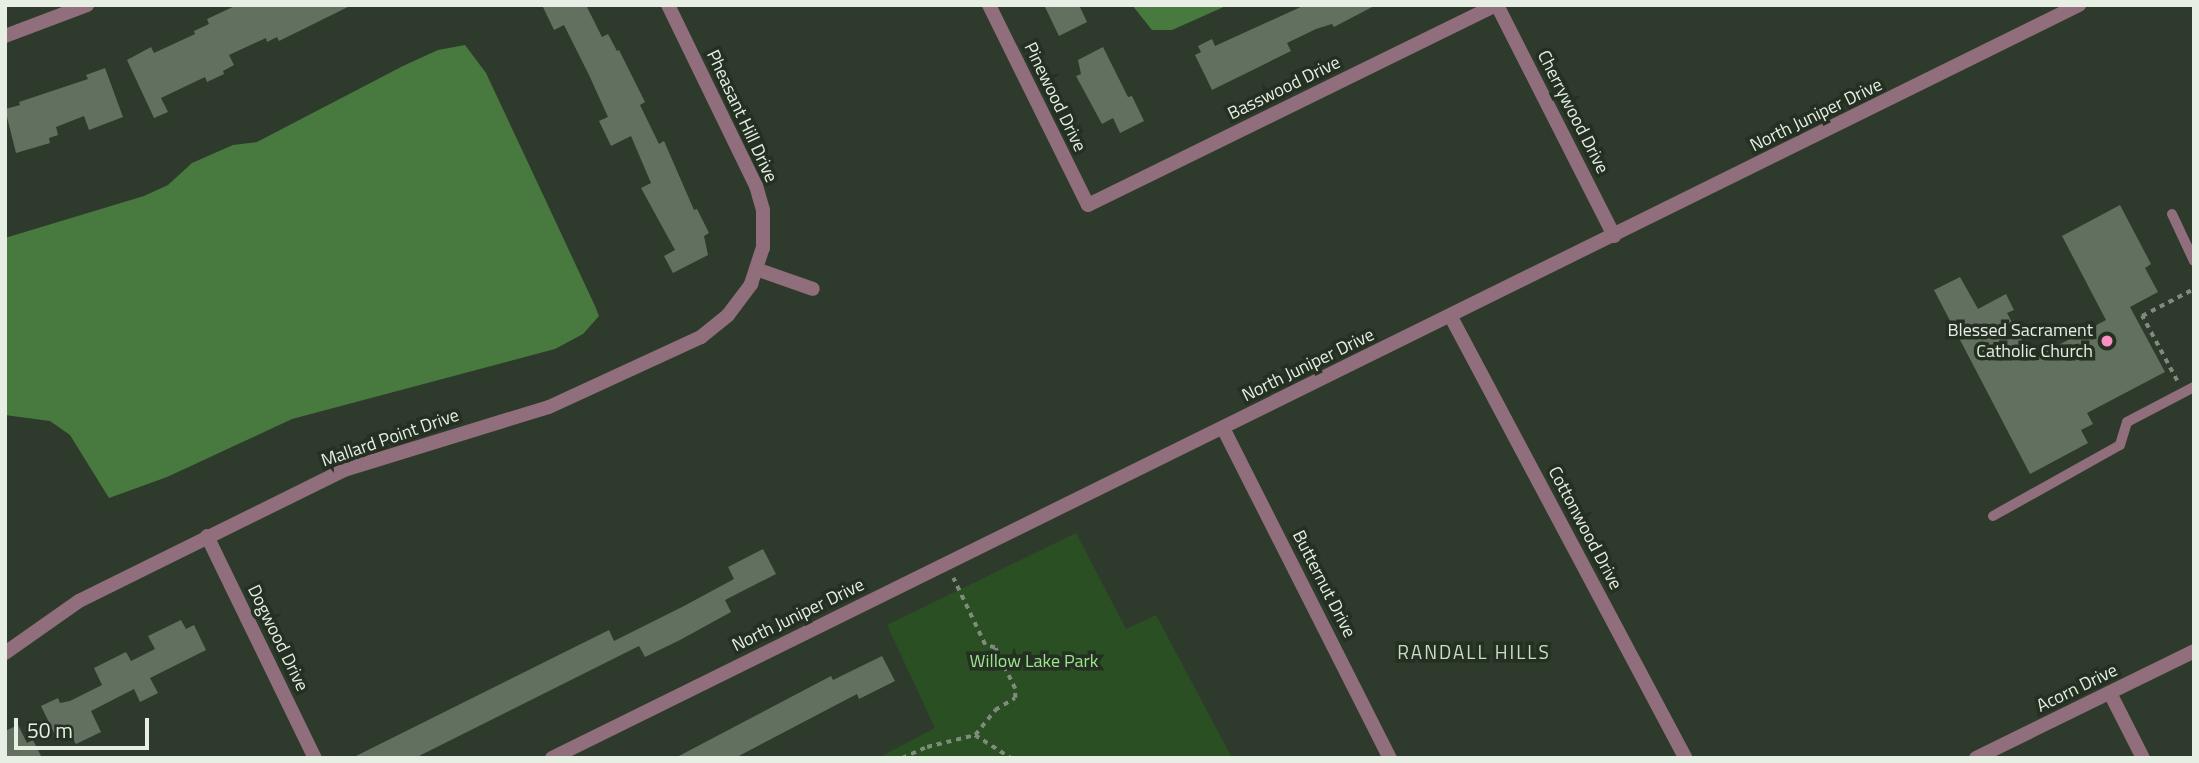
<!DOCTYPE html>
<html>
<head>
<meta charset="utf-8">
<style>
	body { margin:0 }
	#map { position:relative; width:2199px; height:763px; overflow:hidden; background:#2e3b2c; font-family:"Titillium Web",sans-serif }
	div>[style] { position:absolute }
	.green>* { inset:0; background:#2a4f23 }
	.water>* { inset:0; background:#487a3f }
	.building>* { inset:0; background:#62705f }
	.path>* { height:3.5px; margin-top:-1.75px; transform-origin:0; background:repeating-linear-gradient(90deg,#808b7e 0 5px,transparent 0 10px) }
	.lane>* { height:10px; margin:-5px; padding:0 5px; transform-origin:5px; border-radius:5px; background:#906e7c }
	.street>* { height:14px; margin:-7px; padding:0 7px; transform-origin:7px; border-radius:7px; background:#906e7c }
	.dots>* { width:19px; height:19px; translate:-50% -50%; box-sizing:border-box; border:4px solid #243022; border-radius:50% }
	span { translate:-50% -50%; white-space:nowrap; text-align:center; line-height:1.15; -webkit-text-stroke:7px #243022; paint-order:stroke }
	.street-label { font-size:18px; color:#e7efe5 }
	.poi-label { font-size:18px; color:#e7efe5 }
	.right { translate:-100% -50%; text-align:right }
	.park-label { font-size:18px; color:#9ee591 }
	.neighbourhood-label { font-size:19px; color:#ccdcc9; letter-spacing:2px }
	.frame { position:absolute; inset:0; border:7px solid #e7efe5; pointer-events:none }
	.scale { position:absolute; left:14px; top:718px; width:135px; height:32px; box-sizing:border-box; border:4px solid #e7efe5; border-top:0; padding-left:9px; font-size:21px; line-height:24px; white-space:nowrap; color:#e7efe5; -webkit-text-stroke:5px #243022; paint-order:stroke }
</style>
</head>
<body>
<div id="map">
	<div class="green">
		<i style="clip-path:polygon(1076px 533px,1126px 629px,1156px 615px,1232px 758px,878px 758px,935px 728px,887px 625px)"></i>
	</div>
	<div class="water">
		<i style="clip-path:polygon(1132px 5px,1228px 5px,1172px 30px,1152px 30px)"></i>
		<i style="clip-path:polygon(465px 45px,486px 73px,595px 306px,599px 316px,583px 334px,555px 349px,292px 419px,167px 477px,109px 498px,70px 435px,50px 421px,5px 415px,5px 238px,144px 196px,168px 185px,192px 163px,233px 145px,257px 142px,403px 66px,438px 50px)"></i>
	</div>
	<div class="building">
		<i style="clip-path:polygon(237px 5px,352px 5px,279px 41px,277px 37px,267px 42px,266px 38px,229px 55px,234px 65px,223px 71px,224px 74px,207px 82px,205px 77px,161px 98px,168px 112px,154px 118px,127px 60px,151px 47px,154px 53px,195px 34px,194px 31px,209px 24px,207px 19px)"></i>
		<i style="clip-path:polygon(542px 5px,586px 5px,602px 37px,608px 34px,617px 51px,619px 50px,645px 102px,640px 105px,659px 144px,664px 141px,694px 210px,697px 209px,709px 233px,704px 236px,708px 255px,673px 273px,664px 256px,675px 250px,641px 188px,651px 183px,631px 136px,611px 146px,599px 121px,608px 117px,589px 75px,564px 25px,554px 30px)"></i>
		<i style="clip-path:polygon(1044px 5px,1079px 5px,1087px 22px,1059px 36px)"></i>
		<i style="clip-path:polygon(1305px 5px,1376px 5px,1334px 27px,1332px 24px,1316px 29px,1287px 43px,1291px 51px,1212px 90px,1195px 55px,1201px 52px,1198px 46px,1212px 39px,1215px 46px)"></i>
		<i style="clip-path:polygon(1103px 47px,1128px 97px,1132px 96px,1144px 121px,1120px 133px,1113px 118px,1102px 124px,1076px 76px,1081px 74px,1078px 60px)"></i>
		<i style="clip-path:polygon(105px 68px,123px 117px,89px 130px,84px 116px,56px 127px,58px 135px,49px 138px,50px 143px,16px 153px,5px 109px,20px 105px,19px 102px,88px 79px,86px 75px)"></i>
		<i style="clip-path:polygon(2120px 205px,2151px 264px,2145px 268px,2158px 292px,2130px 307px,2165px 372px,2087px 413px,2093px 424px,2081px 430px,2088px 443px,2030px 474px,1934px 290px,1960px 277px,1978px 309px,2006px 294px,2014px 310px,2007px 313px,2032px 359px,2106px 320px,2062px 236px)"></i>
		<i style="clip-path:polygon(763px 549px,776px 574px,725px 600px,731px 612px,680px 640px,645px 657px,639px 646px,415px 758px,352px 758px,609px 630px,614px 641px,684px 606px,734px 579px,728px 567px)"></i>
		<i style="clip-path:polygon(181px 620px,186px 629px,194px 625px,206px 650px,150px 678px,158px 693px,140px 702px,134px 689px,91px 711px,101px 732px,76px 744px,71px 735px,58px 741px,41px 706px,58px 698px,60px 703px,70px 701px,102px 685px,94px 668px,126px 652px,131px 661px,155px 649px,148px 636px)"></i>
		<i style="clip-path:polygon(882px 656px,895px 681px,859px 699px,857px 694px,735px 758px,675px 758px,831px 676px,833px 680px)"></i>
		<i style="clip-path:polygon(18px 725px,27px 743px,33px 740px,42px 758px,5px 758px,5px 731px)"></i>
	</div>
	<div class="path">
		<i style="left:2177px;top:381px;width:74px;rotate:-118.3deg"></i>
		<i style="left:2142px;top:316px;width:56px;rotate:-27.5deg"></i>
		<i style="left:975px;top:735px;width:43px;rotate:32.6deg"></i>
		<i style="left:902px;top:758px;width:27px;rotate:-24deg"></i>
		<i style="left:927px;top:747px;width:49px;rotate:-14deg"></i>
		<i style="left:975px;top:735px;width:32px;rotate:-51deg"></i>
		<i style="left:995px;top:710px;width:23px;rotate:-31deg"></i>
		<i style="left:1015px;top:698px;width:9px;rotate:-90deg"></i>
		<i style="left:1015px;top:689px;width:46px;rotate:-116deg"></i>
		<i style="left:995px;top:648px;width:10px;rotate:-163deg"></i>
		<i style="left:985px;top:645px;width:74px;rotate:-115.5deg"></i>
	</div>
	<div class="lane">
		<i style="left:2172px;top:214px;width:52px;rotate:64.9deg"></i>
		<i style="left:1993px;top:516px;width:145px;rotate:-29.2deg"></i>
		<i style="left:2120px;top:445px;width:24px;rotate:-73deg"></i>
		<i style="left:2127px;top:422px;width:76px;rotate:-27.6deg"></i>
	</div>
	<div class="street">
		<i style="left:989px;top:5px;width:223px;rotate:63.7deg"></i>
		<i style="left:1088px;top:205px;width:455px;rotate:-26.1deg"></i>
		<i style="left:1497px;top:5px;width:259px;rotate:63.1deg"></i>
		<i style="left:5px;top:36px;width:88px;rotate:-20.7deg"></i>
		<i style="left:756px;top:269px;width:60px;rotate:19.3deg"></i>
		<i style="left:1451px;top:317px;width:499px;rotate:62deg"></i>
		<i style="left:1223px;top:428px;width:370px;rotate:63.2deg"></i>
		<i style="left:207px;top:536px;width:247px;rotate:64.1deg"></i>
		<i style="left:5px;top:653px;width:90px;rotate:-35.1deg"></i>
		<i style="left:79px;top:601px;width:296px;rotate:-26.3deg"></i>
		<i style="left:344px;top:470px;width:214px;rotate:-17.1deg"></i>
		<i style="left:549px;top:407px;width:167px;rotate:-24.7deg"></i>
		<i style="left:701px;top:337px;width:35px;rotate:-39deg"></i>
		<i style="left:728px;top:315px;width:39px;rotate:-53deg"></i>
		<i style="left:751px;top:284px;width:38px;rotate:-72deg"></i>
		<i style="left:763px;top:248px;width:38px;rotate:-90deg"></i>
		<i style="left:763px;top:210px;width:25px;rotate:-106deg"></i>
		<i style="left:756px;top:186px;width:201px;rotate:-115.9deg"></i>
		<i style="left:2110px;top:693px;width:73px;rotate:63.1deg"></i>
		<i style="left:552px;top:758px;width:1703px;rotate:-26.25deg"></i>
		<i style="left:1976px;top:758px;width:243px;rotate:-26.1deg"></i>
	</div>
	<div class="dots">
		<i style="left:2107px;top:341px;background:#fc8fc2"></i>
	</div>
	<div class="street-label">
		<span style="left:1284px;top:88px;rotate:-26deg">Basswood Drive</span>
		<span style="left:1055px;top:97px;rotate:64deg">Pinewood Drive</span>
		<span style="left:1573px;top:112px;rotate:63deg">Cherrywood Drive</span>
		<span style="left:1816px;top:115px;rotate:-26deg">North Juniper Drive</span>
		<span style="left:742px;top:116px;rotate:65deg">Pheasant Hill Drive</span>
		<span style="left:1308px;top:365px;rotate:-26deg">North Juniper Drive</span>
		<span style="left:390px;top:438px;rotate:-19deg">Mallard Point Drive</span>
		<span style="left:1585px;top:528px;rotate:62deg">Cottonwood Drive</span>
		<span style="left:1324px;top:584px;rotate:63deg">Butternut Drive</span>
		<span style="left:798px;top:615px;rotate:-26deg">North Juniper Drive</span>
		<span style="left:278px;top:638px;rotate:64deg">Dogwood Drive</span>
		<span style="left:2077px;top:688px;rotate:-26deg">Acorn Drive</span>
	</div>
	<div class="poi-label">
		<span class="right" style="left:2093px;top:341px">Blessed Sacrament<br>Catholic Church</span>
	</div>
	<div class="park-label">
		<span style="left:1034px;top:661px">Willow Lake Park</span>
	</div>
	<div class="neighbourhood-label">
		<span style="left:1474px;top:652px">RANDALL HILLS</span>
	</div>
	<div class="frame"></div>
	<div class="scale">50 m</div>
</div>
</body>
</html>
